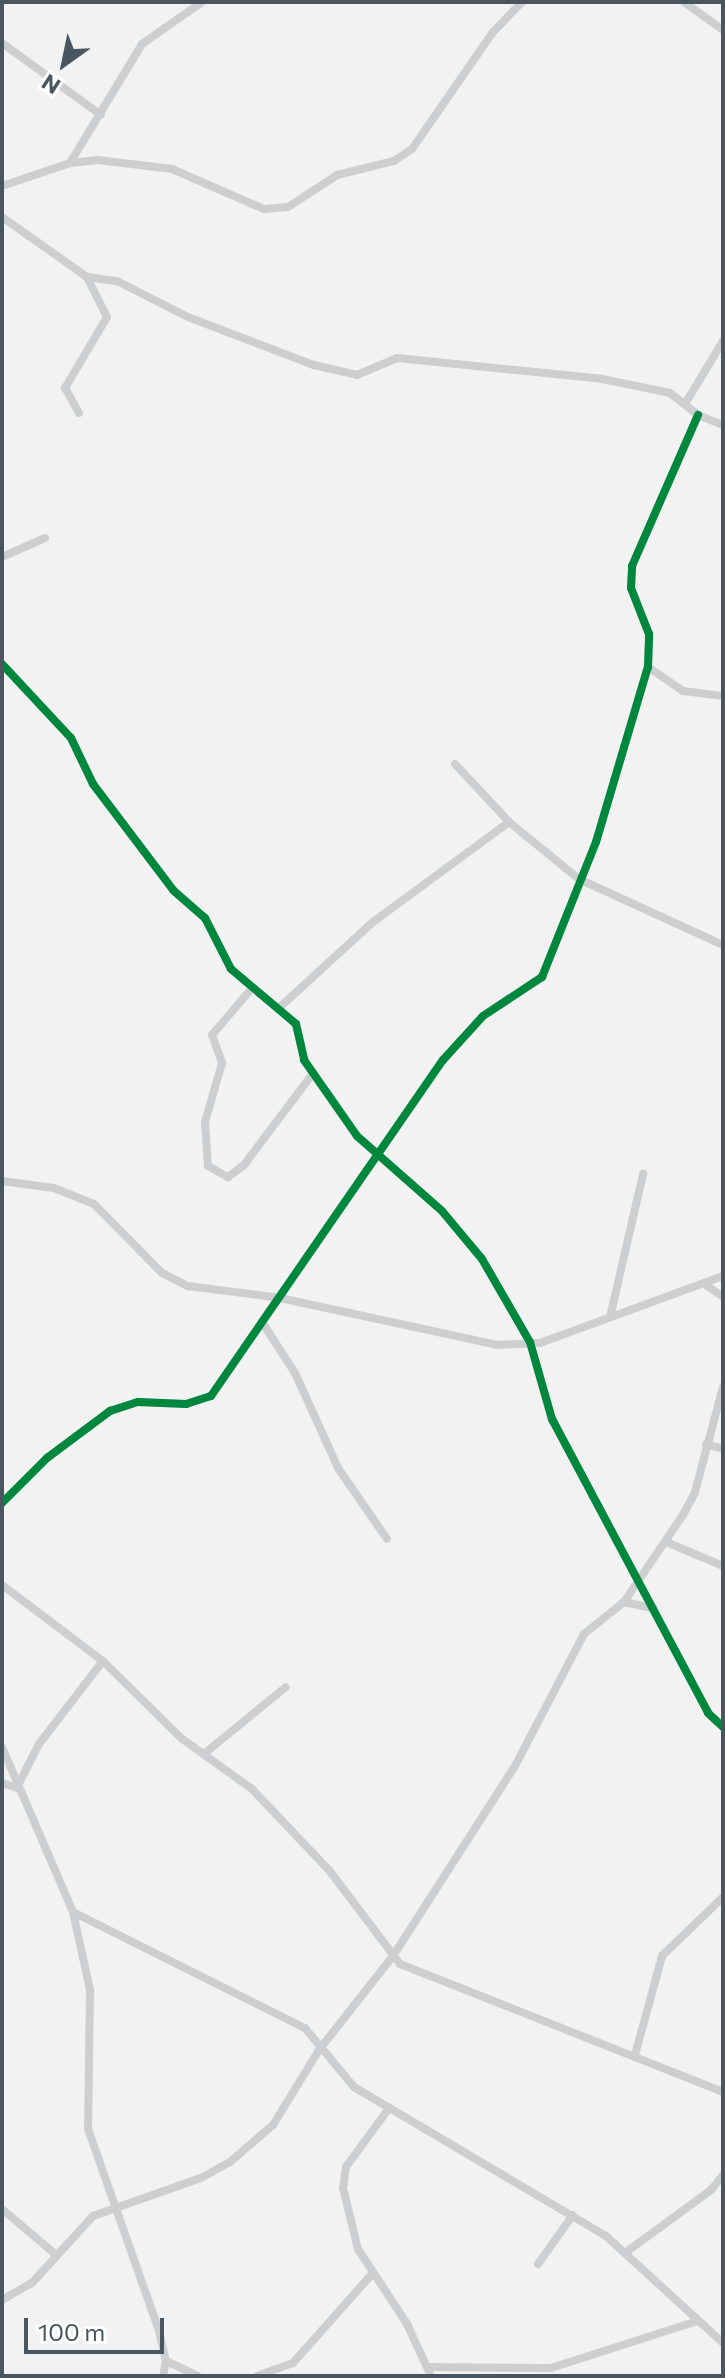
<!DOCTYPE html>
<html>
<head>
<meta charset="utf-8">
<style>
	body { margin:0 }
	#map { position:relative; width:725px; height:2378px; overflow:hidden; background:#f2f2f2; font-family:Commissioner,sans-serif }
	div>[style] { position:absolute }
	.street>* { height:8px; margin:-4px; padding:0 4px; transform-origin:4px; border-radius:4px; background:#ccced0 }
	.cycleway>* { height:8px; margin:-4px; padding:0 4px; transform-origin:4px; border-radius:4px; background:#00873e }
	span { translate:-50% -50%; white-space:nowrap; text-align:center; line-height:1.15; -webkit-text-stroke:6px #fff; paint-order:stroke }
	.frame { position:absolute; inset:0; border:4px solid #49565f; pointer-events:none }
	.north { position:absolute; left:24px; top:24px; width:80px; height:80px; -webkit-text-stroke:6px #fff; paint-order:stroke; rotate:213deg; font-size:22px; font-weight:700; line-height:32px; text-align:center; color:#49565f }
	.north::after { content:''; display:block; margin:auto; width:28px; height:36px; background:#49565f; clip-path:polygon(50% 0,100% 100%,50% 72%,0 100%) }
	.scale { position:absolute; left:24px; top:2318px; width:140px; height:36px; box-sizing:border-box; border:4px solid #49565f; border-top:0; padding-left:10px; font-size:24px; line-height:28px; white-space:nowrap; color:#49565f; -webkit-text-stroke:6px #fff; paint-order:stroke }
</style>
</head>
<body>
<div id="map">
	<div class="street">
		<i style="left:684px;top:2px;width:48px;rotate:35.7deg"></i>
		<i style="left:2px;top:43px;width:122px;rotate:36deg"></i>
		<i style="left:70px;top:163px;width:139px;rotate:-58.8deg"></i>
		<i style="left:142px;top:44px;width:73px;rotate:-35deg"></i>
		<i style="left:2px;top:186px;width:72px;rotate:-18.7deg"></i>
		<i style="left:70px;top:163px;width:28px;rotate:-6deg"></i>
		<i style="left:98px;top:160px;width:75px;rotate:6.9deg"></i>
		<i style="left:172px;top:169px;width:100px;rotate:23.5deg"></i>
		<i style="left:264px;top:209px;width:24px;rotate:-5deg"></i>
		<i style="left:288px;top:207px;width:59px;rotate:-33.1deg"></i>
		<i style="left:337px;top:175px;width:59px;rotate:-13.8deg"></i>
		<i style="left:394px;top:161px;width:22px;rotate:-34deg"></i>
		<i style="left:412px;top:149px;width:142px;rotate:-55.3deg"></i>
		<i style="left:493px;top:32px;width:42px;rotate:-46deg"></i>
		<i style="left:2px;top:217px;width:104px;rotate:35.2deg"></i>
		<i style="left:87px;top:277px;width:30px;rotate:8deg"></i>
		<i style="left:117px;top:281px;width:80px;rotate:26.9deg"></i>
		<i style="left:188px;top:317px;width:135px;rotate:20.9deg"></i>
		<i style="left:314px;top:365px;width:44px;rotate:13.1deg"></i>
		<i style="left:357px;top:375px;width:43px;rotate:-23deg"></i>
		<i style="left:397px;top:358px;width:206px;rotate:5.8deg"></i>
		<i style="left:602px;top:379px;width:69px;rotate:11.6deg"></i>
		<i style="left:670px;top:393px;width:36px;rotate:38deg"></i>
		<i style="left:698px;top:415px;width:27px;rotate:22deg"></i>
		<i style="left:685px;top:404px;width:74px;rotate:-58.9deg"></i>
		<i style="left:79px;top:413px;width:29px;rotate:-119deg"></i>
		<i style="left:65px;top:388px;width:82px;rotate:-59.4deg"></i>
		<i style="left:107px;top:317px;width:45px;rotate:-116.6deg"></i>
		<i style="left:2px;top:557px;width:47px;rotate:-23.8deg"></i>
		<i style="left:2px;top:664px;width:101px;rotate:47deg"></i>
		<i style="left:71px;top:738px;width:51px;rotate:64.4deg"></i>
		<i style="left:93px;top:784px;width:134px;rotate:52.9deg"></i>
		<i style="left:174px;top:891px;width:41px;rotate:41.1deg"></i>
		<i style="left:205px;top:918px;width:57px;rotate:63deg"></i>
		<i style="left:231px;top:969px;width:85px;rotate:40.2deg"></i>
		<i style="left:296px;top:1024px;width:37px;rotate:77deg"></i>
		<i style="left:304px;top:1060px;width:93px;rotate:55.1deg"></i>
		<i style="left:357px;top:1136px;width:113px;rotate:41.4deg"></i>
		<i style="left:442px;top:1211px;width:62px;rotate:50.2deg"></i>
		<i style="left:482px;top:1259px;width:96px;rotate:60deg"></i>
		<i style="left:530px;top:1342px;width:80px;rotate:74.1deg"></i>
		<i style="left:552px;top:1419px;width:333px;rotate:62deg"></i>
		<i style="left:708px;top:1713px;width:21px;rotate:43deg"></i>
		<i style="left:648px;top:667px;width:42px;rotate:34.4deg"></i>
		<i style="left:683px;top:691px;width:38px;rotate:7deg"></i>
		<i style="left:455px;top:764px;width:79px;rotate:47deg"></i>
		<i style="left:509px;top:822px;width:90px;rotate:39.2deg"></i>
		<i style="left:579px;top:879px;width:158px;rotate:24.6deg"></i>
		<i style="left:252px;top:988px;width:62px;rotate:130.4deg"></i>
		<i style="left:212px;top:1035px;width:30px;rotate:70deg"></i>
		<i style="left:222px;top:1063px;width:61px;rotate:106.1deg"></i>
		<i style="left:205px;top:1122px;width:44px;rotate:86.1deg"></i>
		<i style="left:208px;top:1166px;width:23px;rotate:29deg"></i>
		<i style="left:228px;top:1177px;width:20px;rotate:-37deg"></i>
		<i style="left:244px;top:1165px;width:115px;rotate:-53.1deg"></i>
		<i style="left:279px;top:1008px;width:127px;rotate:-42.5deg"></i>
		<i style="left:373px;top:922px;width:169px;rotate:-36.3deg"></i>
		<i style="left:2px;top:1181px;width:52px;rotate:7.7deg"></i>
		<i style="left:54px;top:1188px;width:43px;rotate:21.8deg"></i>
		<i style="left:94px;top:1204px;width:97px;rotate:45.4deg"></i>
		<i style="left:162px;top:1273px;width:29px;rotate:27deg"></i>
		<i style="left:188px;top:1286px;width:93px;rotate:7.4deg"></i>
		<i style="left:280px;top:1298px;width:222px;rotate:12.2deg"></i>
		<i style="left:497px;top:1345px;width:43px;rotate:-2.7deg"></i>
		<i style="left:540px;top:1343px;width:195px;rotate:-20.1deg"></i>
		<i style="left:706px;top:1285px;width:21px;rotate:35deg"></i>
		<i style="left:611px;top:1313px;width:143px;rotate:-77deg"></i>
		<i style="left:262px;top:1322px;width:61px;rotate:57.1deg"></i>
		<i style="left:295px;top:1373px;width:104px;rotate:65.6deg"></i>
		<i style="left:338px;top:1468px;width:86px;rotate:55.4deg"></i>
		<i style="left:706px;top:1444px;width:18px;rotate:16deg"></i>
		<i style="left:2px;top:1503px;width:64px;rotate:-45deg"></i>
		<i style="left:47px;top:1458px;width:79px;rotate:-36.7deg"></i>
		<i style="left:110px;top:1411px;width:29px;rotate:-18deg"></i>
		<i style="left:138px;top:1402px;width:48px;rotate:2.4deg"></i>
		<i style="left:186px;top:1404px;width:26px;rotate:-18deg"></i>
		<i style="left:211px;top:1396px;width:408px;rotate:-55.4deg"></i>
		<i style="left:443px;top:1060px;width:59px;rotate:-47.7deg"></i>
		<i style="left:483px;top:1016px;width:71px;rotate:-33.5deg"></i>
		<i style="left:542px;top:977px;width:145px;rotate:-68.2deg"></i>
		<i style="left:596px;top:842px;width:183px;rotate:-73.5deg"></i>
		<i style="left:648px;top:667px;width:33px;rotate:-88deg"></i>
		<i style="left:649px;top:634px;width:49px;rotate:-111.4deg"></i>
		<i style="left:631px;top:588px;width:22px;rotate:-87deg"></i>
		<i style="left:632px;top:566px;width:165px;rotate:-66.4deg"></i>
		<i style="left:666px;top:1542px;width:62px;rotate:22.8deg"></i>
		<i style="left:2px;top:1585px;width:126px;rotate:37deg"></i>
		<i style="left:103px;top:1661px;width:110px;rotate:44.6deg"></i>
		<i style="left:181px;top:1738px;width:87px;rotate:35.7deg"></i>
		<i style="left:252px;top:1789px;width:112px;rotate:46.5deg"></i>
		<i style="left:329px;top:1870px;width:118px;rotate:52.9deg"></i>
		<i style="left:400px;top:1964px;width:347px;rotate:21.6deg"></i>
		<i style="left:624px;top:1602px;width:30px;rotate:12deg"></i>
		<i style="left:2px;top:1747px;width:180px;rotate:66.7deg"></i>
		<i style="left:73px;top:1912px;width:259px;rotate:26.6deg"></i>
		<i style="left:305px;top:2028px;width:77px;rotate:50.3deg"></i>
		<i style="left:354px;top:2087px;width:293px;rotate:30.6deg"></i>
		<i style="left:606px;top:2236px;width:159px;rotate:42.4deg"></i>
		<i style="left:205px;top:1753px;width:104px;rotate:-39.2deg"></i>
		<i style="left:2px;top:1783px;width:16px;rotate:18deg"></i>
		<i style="left:17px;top:1787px;width:48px;rotate:-62.9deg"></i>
		<i style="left:39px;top:1744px;width:105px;rotate:-52.4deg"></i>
		<i style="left:73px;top:1912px;width:80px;rotate:77.7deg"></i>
		<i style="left:90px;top:1990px;width:139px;rotate:90.8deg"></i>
		<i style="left:88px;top:2129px;width:214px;rotate:70.6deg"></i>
		<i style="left:159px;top:2331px;width:31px;rotate:77deg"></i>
		<i style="left:166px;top:2361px;width:15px;rotate:101deg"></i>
		<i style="left:635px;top:2055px;width:103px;rotate:-74.7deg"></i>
		<i style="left:662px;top:1956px;width:85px;rotate:-44deg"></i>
		<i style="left:387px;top:2111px;width:69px;rotate:126.2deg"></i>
		<i style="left:346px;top:2167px;width:21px;rotate:98deg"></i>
		<i style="left:343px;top:2188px;width:63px;rotate:76.2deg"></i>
		<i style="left:358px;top:2249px;width:90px;rotate:56.8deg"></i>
		<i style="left:407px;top:2324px;width:57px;rotate:65.2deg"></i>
		<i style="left:2px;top:2209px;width:70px;rotate:40.3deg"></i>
		<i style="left:625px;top:2253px;width:107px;rotate:-36.2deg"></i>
		<i style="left:711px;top:2190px;width:19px;rotate:-51deg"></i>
		<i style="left:538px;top:2264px;width:60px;rotate:-54.5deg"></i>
		<i style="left:2px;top:2300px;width:34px;rotate:-30deg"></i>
		<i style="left:32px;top:2283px;width:91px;rotate:-47.7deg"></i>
		<i style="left:93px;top:2216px;width:114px;rotate:-19.4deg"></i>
		<i style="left:201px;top:2178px;width:33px;rotate:-29deg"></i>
		<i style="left:230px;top:2162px;width:57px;rotate:-40.7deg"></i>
		<i style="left:273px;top:2125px;width:88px;rotate:-58.5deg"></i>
		<i style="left:319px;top:2050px;width:120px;rotate:-51.8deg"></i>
		<i style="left:393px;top:1956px;width:226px;rotate:-57.3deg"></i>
		<i style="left:515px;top:1766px;width:149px;rotate:-62.4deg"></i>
		<i style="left:584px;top:1634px;width:51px;rotate:-38.7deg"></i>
		<i style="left:624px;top:1602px;width:105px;rotate:-55.9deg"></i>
		<i style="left:683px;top:1515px;width:26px;rotate:-62deg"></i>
		<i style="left:695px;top:1492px;width:109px;rotate:-75.1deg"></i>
		<i style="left:166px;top:2361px;width:35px;rotate:25deg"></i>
		<i style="left:431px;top:2367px;width:120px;rotate:0.5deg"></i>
		<i style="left:551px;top:2368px;width:153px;rotate:-17.8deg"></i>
		<i style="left:257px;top:2376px;width:38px;rotate:-20deg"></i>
		<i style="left:293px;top:2363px;width:120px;rotate:-48.4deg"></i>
	</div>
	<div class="cycleway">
		<i style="left:2px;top:664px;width:101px;rotate:47deg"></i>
		<i style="left:71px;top:738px;width:51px;rotate:64.4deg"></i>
		<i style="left:93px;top:784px;width:134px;rotate:52.9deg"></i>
		<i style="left:174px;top:891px;width:41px;rotate:41.1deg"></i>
		<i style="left:205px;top:918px;width:57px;rotate:63deg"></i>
		<i style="left:231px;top:969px;width:85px;rotate:40.2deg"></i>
		<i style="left:296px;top:1024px;width:37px;rotate:77deg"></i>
		<i style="left:304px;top:1060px;width:93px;rotate:55.1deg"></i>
		<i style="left:357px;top:1136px;width:113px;rotate:41.4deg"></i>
		<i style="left:442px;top:1211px;width:62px;rotate:50.2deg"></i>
		<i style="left:482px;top:1259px;width:96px;rotate:60deg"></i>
		<i style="left:530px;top:1342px;width:80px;rotate:74.1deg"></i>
		<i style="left:552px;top:1419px;width:333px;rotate:62deg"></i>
		<i style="left:708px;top:1713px;width:21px;rotate:43deg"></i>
		<i style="left:2px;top:1503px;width:64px;rotate:-45deg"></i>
		<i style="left:47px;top:1458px;width:79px;rotate:-36.7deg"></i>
		<i style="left:110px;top:1411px;width:29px;rotate:-18deg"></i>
		<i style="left:138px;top:1402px;width:48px;rotate:2.4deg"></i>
		<i style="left:186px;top:1404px;width:26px;rotate:-18deg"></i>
		<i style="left:211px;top:1396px;width:408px;rotate:-55.4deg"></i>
		<i style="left:443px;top:1060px;width:59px;rotate:-47.7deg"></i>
		<i style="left:483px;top:1016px;width:71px;rotate:-33.5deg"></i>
		<i style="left:542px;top:977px;width:145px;rotate:-68.2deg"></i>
		<i style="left:596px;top:842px;width:183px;rotate:-73.5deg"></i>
		<i style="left:648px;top:667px;width:33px;rotate:-88deg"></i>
		<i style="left:649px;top:634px;width:49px;rotate:-111.4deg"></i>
		<i style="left:631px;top:588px;width:22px;rotate:-87deg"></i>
		<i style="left:632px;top:566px;width:165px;rotate:-66.4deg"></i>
	</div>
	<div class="frame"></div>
	<div class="north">N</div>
	<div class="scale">100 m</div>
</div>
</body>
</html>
